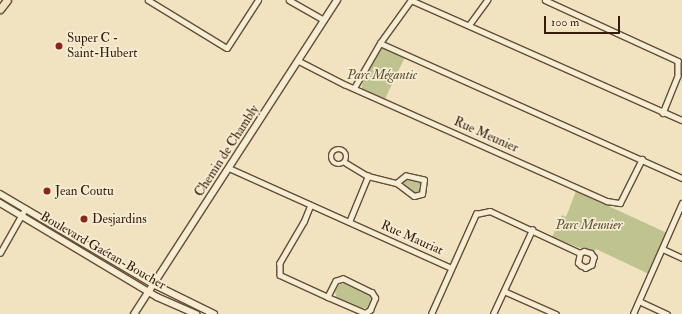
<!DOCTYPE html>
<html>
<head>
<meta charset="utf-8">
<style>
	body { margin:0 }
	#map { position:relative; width:682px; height:314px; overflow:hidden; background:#f1e3bf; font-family:"IM FELL Double Pica",serif }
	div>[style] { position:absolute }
	.green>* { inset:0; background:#bec38f }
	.roads { filter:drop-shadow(1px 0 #664c36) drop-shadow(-1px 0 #664c36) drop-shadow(0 1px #664c36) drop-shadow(0 -1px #664c36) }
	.minor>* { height:4.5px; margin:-2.25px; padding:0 2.25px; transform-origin:2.25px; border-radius:2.25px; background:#f6edd5 }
	.minor>.ring { margin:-2.25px; padding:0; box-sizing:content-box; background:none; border:4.5px solid #f6edd5; border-radius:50% }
	.tertiary>* { height:6px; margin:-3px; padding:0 3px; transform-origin:3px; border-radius:3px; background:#f6edd5 }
	.primary>* { height:7px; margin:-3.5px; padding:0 3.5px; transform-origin:3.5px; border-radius:3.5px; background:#f1e3bf }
	.dots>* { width:11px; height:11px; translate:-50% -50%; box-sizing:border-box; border:2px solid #f6edd5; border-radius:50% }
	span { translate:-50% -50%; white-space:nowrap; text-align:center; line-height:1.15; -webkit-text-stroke:3.5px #f6edd5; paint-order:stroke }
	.poi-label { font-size:13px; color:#381a09 }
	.left { translate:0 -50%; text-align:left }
	.park-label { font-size:13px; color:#604d31; font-style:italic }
	.street-label { font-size:13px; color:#381a09 }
	.scale { position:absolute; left:544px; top:16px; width:76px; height:18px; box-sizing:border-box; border:2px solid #381a09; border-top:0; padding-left:5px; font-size:12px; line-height:14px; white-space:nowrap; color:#381a09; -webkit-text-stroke:3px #f6edd5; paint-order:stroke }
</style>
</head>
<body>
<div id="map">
	<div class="green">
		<i style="clip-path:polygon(384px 48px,405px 57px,385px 99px,362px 89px,362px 84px,380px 50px)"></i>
		<i style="clip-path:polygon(407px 177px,422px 181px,420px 193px,415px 194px,399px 184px)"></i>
		<i style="clip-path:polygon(576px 191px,667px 233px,649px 274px,596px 249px,593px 253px,552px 237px,562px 215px,566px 217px)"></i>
		<i style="clip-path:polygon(344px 283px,368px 293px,371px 298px,368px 307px,362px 309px,337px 299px,335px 292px,338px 285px)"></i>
	</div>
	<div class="roads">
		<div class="minor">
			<i style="left:148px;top:0;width:92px;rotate:31.3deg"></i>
			<i style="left:227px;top:48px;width:57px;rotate:-57.1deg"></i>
			<i style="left:289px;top:0;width:40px;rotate:29.7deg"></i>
			<i style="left:411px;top:0;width:296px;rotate:23.9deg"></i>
			<i style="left:545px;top:0;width:146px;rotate:24.6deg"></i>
			<i style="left:678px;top:61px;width:15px;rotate:90deg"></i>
			<i style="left:678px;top:76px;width:40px;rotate:112deg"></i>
			<i style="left:469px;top:25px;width:31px;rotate:-54deg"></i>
			<i style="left:380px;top:43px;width:331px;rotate:24.1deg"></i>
			<i style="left:299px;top:61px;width:51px;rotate:27.1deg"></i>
			<i style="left:344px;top:84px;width:288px;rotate:24deg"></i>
			<i style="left:607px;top:201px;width:13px;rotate:9deg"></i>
			<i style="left:620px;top:203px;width:49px;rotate:-63.4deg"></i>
			<i style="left:354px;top:88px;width:52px;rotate:-60deg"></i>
			<i style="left:380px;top:43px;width:53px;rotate:-54.2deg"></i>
			<i class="ring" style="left:331px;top:149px;width:11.5px;height:11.5px"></i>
			<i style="left:346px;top:163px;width:26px;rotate:31deg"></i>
			<i style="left:368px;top:176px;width:30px;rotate:14deg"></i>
			<i style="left:397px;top:183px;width:21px;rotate:37deg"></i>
			<i style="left:414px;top:196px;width:8px;rotate:-14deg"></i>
			<i style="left:422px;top:194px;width:14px;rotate:-82deg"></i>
			<i style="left:424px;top:180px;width:18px;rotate:-167deg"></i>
			<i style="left:406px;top:176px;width:11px;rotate:142deg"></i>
			<i style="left:229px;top:168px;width:243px;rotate:24.2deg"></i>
			<i style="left:311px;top:205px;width:18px;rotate:112deg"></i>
			<i style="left:304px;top:222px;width:48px;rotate:120.3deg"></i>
			<i style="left:280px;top:263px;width:12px;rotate:90deg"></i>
			<i style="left:280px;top:275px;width:53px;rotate:24.6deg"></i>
			<i style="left:328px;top:297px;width:40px;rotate:23.4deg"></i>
			<i style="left:365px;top:313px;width:6px;rotate:-31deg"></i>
			<i style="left:370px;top:310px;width:13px;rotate:-67deg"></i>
			<i style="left:375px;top:298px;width:6px;rotate:-121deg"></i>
			<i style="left:372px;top:293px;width:32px;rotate:-154deg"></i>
			<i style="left:343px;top:279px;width:7px;rotate:164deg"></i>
			<i style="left:336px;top:281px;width:18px;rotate:117deg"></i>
			<i style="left:349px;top:222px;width:50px;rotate:-67.6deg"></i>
			<i style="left:663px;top:249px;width:21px;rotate:25deg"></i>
			<i style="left:0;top:253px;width:51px;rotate:-60.4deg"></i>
			<i style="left:504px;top:291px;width:57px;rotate:23.9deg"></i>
			<i style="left:639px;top:301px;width:31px;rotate:25deg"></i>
			<i style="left:431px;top:314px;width:110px;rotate:-65.8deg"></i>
			<i style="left:476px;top:214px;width:14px;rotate:-12deg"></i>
			<i style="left:490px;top:211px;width:99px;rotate:25deg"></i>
			<i style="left:580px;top:253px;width:4px;rotate:-27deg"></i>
			<i style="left:584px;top:251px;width:7px;rotate:16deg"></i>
			<i style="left:591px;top:253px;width:5px;rotate:53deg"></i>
			<i style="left:594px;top:257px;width:8px;rotate:104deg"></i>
			<i style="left:592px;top:265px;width:7px;rotate:153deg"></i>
			<i style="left:586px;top:268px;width:5px;rotate:-158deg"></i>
			<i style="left:581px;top:266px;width:4px;rotate:-135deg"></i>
			<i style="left:578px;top:263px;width:10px;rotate:-79deg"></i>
			<i style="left:493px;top:314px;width:93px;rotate:-65.1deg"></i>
			<i style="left:633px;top:314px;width:121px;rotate:-66.2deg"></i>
		</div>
		<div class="tertiary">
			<i style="left:0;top:194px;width:178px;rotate:30.5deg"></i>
			<i style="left:153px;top:284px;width:68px;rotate:26.2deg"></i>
			<i style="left:0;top:203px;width:183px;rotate:30.9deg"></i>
			<i style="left:157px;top:297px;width:43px;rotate:23.6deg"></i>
			<i style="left:134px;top:314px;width:374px;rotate:-57.1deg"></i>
		</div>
		<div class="primary">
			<i style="left:0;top:9px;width:11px;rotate:-52deg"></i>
		</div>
	</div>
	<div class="dots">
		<i style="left:59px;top:46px;background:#8f2418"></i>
		<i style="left:47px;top:191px;background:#8f2418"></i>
		<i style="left:84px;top:219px;background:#8f2418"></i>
	</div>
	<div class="poi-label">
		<span class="left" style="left:67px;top:46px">Super C -<br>Saint-Hubert</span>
		<span class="left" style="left:55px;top:191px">Jean Coutu</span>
		<span class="left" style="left:92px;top:219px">Desjardins</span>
	</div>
	<div class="park-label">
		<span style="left:382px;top:75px">Parc Mégantic</span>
		<span style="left:589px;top:225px">Parc Meunier</span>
	</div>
	<div class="street-label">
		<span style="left:486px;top:135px;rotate:24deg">Rue Meunier</span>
		<span style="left:227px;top:151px;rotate:-57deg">Chemin de Chambly</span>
		<span style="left:412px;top:238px;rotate:24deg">Rue Mauriat</span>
		<span style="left:103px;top:251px;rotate:30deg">Boulevard Gaétan-Boucher</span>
	</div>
	<div class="scale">100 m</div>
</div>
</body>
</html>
